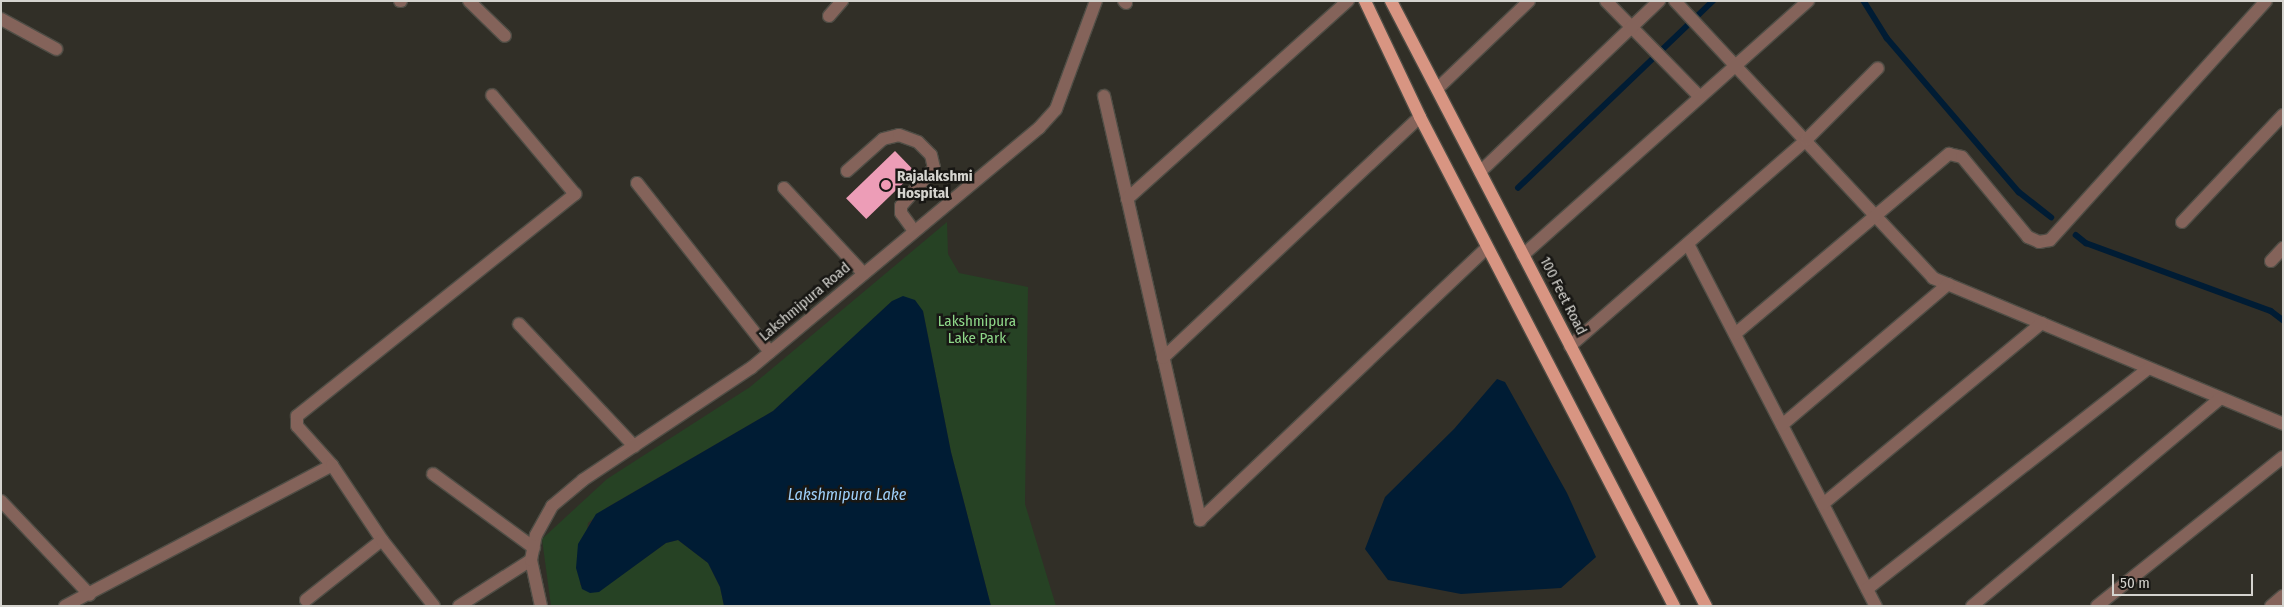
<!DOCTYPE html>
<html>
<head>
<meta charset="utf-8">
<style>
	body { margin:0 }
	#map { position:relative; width:2284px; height:607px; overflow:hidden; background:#312f27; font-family:"Fira Sans Condensed",sans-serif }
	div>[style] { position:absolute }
	.green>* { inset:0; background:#264224 }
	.water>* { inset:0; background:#001c34 }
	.stream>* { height:5.5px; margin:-2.75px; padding:0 2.75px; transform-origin:2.75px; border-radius:2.75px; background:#001c34 }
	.building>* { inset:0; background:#ed9db7; transform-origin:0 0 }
	.roads { filter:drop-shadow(1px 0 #4f4d45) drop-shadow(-1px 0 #4f4d45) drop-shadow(0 1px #4f4d45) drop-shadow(0 -1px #4f4d45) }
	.minor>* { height:12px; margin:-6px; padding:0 6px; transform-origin:6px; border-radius:6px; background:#84635a }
	.major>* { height:12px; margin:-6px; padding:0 6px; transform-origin:6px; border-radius:6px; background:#d89582 }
	.dots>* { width:14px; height:14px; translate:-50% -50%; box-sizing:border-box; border:2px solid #181714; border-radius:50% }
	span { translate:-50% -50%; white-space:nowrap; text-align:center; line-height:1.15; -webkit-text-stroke:5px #181714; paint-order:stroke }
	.poi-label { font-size:15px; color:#d5d4cf; font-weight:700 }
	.left { translate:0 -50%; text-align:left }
	.street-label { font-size:15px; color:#d5d4cf }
	.park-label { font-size:15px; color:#8ed789 }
	.water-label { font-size:16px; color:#9ecff9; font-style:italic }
	.frame { position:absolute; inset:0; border:2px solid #d5d4cf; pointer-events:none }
	.scale { position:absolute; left:2112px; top:574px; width:141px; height:22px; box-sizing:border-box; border:2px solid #d5d4cf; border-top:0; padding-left:6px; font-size:15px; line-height:18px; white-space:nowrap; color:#d5d4cf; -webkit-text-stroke:4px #181714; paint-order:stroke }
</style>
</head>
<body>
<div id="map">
	<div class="green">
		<i style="clip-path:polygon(947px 222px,948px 254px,959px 273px,1028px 287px,1025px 504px,1056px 606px,991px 606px,951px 452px,923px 311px,892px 301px,773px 411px,606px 508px,588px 523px,580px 585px,603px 588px,666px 543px,678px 540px,708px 563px,720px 587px,724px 606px,551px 606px,542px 539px,607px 479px,750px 387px)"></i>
	</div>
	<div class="water">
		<i style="clip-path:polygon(903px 296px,915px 300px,923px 311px,951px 452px,991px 606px,724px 606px,720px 587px,708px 563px,678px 540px,666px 543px,599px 592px,590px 593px,582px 589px,576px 568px,578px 544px,596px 514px,773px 411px,892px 301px)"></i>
		<i style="clip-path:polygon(1497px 379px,1505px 382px,1567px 493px,1596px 557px,1561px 588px,1461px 594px,1388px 580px,1365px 549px,1385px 497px,1454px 429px)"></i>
	</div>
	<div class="stream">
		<i style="left:1864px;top:1px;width:44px;rotate:58.1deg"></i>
		<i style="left:1887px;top:38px;width:203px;rotate:49.4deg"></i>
		<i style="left:2019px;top:192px;width:41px;rotate:38deg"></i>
		<i style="left:1518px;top:188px;width:270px;rotate:-43.8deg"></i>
		<i style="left:2076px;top:235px;width:13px;rotate:39deg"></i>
		<i style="left:2086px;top:243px;width:197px;rotate:20.2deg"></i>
		<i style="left:2271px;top:311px;width:15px;rotate:37deg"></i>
	</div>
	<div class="building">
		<i style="left:895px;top:151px;width:29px;height:68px;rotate:46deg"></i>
	</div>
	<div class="roads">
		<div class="minor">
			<i style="left:400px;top:1px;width:1px"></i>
			<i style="left:469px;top:1px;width:50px;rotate:44.2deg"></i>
			<i style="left:1124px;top:1px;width:3px;rotate:45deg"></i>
			<i style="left:1606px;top:1px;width:134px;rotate:45.6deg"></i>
			<i style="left:1675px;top:1px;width:379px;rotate:47deg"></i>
			<i style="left:1933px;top:278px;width:379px;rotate:22.6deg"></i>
			<i style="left:829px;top:16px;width:20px;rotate:-49deg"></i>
			<i style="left:1px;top:19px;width:63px;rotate:28.6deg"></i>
			<i style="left:1437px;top:89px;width:127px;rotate:-43.7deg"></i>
			<i style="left:1104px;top:96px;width:435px;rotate:77.2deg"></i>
			<i style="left:847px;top:171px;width:48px;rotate:-41.6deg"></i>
			<i style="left:883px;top:139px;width:16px;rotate:-14deg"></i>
			<i style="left:899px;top:135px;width:20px;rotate:20deg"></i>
			<i style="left:918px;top:142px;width:18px;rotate:45deg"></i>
			<i style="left:931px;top:155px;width:13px;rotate:77deg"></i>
			<i style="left:934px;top:168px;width:50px;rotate:131deg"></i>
			<i style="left:901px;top:206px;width:7px;rotate:90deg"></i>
			<i style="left:901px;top:213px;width:22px;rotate:54deg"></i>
			<i style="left:1480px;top:172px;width:248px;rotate:-43.7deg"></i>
			<i style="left:637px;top:183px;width:215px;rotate:51.8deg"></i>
			<i style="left:784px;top:188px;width:117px;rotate:47.1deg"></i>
			<i style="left:1127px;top:199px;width:297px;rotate:-41.9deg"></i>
			<i style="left:2182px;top:222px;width:147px;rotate:-46.7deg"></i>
			<i style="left:1688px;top:244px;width:408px;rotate:62.6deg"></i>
			<i style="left:1523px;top:255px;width:382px;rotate:-41.7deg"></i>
			<i style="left:2271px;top:261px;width:18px;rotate:-47deg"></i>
			<i style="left:519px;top:324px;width:168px;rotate:46.7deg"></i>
			<i style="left:1735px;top:334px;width:280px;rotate:-40.1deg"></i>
			<i style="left:1949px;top:154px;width:13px;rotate:13deg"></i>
			<i style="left:1962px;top:157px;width:104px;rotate:50.5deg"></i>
			<i style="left:2028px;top:237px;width:12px;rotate:24deg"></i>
			<i style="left:2039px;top:242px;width:11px;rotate:-10deg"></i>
			<i style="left:2050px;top:240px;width:322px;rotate:-47.9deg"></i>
			<i style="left:1570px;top:346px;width:315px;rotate:-41.1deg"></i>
			<i style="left:1807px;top:139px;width:100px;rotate:-45deg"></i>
			<i style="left:1163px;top:358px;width:352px;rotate:-43.2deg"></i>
			<i style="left:1782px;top:425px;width:218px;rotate:-40.3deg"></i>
			<i style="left:332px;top:465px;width:52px;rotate:-131.9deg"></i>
			<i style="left:297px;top:426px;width:10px;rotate:-90deg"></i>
			<i style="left:297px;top:416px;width:356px;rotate:-38.6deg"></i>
			<i style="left:575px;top:194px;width:129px;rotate:-130deg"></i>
			<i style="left:433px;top:474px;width:125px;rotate:36.2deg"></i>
			<i style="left:1px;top:501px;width:129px;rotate:46.6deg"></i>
			<i style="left:1823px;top:504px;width:284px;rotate:-39.6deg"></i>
			<i style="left:1200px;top:520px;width:395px;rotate:-43.5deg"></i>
			<i style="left:1867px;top:589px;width:358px;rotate:-38.1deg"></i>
			<i style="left:306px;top:600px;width:97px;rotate:-38.3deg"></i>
			<i style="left:65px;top:606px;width:302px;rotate:-27.8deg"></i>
			<i style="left:332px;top:465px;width:90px;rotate:56.3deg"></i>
			<i style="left:382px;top:540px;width:84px;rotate:51.8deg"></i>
			<i style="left:459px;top:606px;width:85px;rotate:-32.6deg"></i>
			<i style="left:541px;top:606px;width:47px;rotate:-102.3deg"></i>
			<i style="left:531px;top:560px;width:25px;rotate:-79deg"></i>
			<i style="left:536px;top:535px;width:33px;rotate:-61deg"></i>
			<i style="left:552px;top:506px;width:40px;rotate:-40deg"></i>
			<i style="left:583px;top:480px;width:202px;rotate:-33.7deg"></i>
			<i style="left:751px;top:368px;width:375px;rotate:-39.8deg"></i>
			<i style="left:1039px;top:128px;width:25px;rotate:-48deg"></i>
			<i style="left:1056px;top:109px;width:115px;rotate:-69.7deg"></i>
			<i style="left:1972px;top:606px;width:324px;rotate:-39.9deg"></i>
			<i style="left:2097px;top:606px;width:238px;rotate:-38.7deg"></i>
			<i style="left:2271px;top:606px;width:16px;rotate:-40deg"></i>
		</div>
		<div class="major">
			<i style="left:1365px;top:1px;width:128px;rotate:64.6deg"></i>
			<i style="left:1420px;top:117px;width:551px;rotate:62.55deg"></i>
			<i style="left:1391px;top:1px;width:682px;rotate:62.5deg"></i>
		</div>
	</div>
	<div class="dots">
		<i style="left:886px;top:185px;background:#f09ab4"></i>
	</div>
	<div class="poi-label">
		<span class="left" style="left:897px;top:185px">Rajalakshmi<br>Hospital</span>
	</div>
	<div class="street-label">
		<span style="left:1563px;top:296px;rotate:63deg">100 Feet Road</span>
		<span style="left:805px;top:302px;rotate:-40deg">Lakshmipura Road</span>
	</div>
	<div class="park-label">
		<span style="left:977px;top:330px">Lakshmipura<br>Lake Park</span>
	</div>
	<div class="water-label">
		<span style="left:847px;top:495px">Lakshmipura Lake</span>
	</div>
	<div class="frame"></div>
	<div class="scale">50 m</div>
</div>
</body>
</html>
